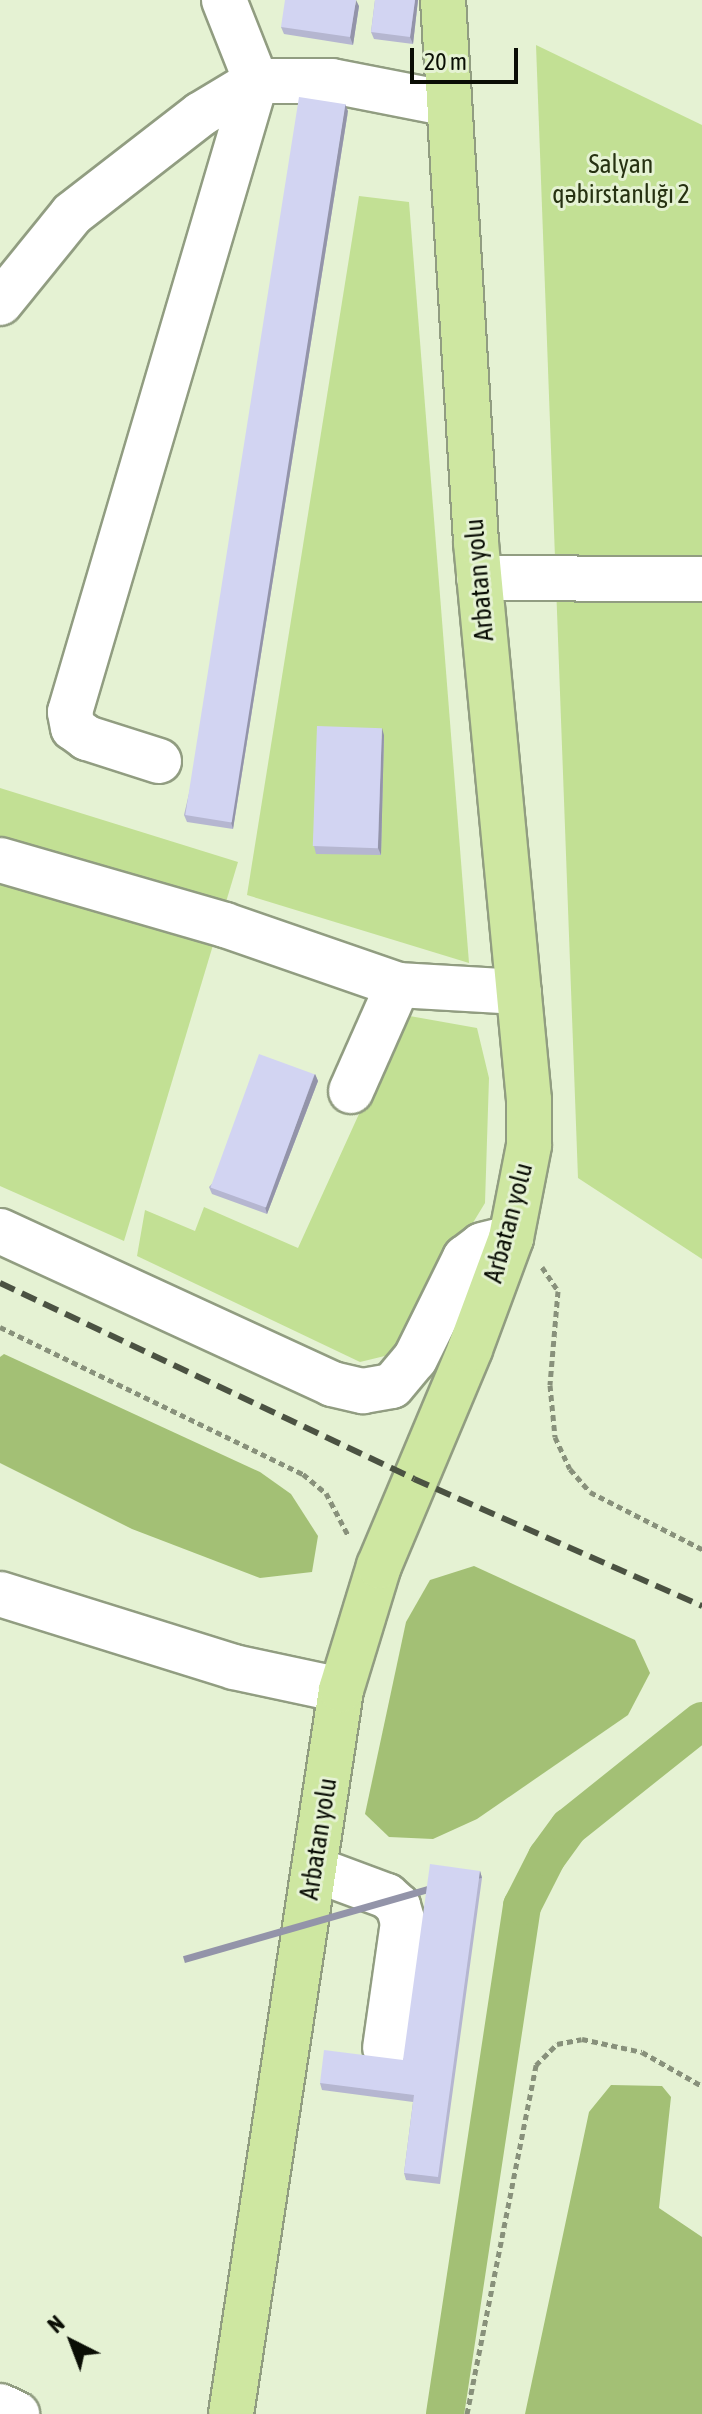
<!DOCTYPE html>
<html>
<head>
<meta charset="utf-8">
<style>
	body { margin:0 }
	#map { position:relative; width:702px; height:2414px; overflow:hidden; background:#e5f2d3; font-family:"Asap Condensed",sans-serif }
	div>[style] { position:absolute }
	.green>* { inset:0; background:#c2e094 }
	.water>* { inset:0; background:#a3c075 }
	.canal>* { height:38px; margin:-19px; padding:0 19px; transform-origin:19px; border-radius:19px; background:#a3c075 }
	.path>* { height:5px; margin-top:-2.5px; transform-origin:0; background:repeating-linear-gradient(90deg,#88917b 0 6px,transparent 0 10px) }
	.roads { filter:drop-shadow(2px 0 #919d81) drop-shadow(-2px 0 #919d81) drop-shadow(0 2px #919d81) drop-shadow(0 -2px #919d81) }
	.minor>* { height:44px; margin:-22px; padding:0 22px; transform-origin:22px; border-radius:22px; background:#fff }
	.major>* { height:44px; margin:-22px; padding:0 22px; transform-origin:22px; border-radius:22px; background:#cee7a1 }
	.rail>* { height:6px; margin-top:-3px; transform-origin:0; background:repeating-linear-gradient(90deg,#4b5242 0 16px,transparent 0 24px) }
	.wall>* { inset:0; background:#b5b6d0 }
	.shaded-wall>* { inset:0; background:#9394a9; transform-origin:0 0 }
	.building>* { inset:0; background:#d2d4f2; transform-origin:0 0 }
	span { translate:-50% -50%; white-space:nowrap; text-align:center; line-height:1.15; -webkit-text-stroke:6px #e5f2d3; paint-order:stroke }
	.park-label { font-size:26px; color:#263111 }
	.street-label { font-size:26px; color:#0a0e05 }
	.north { position:absolute; left:32px; top:2302px; width:80px; height:80px; -webkit-text-stroke:6px #e5f2d3; paint-order:stroke; rotate:318deg; font-size:22px; font-weight:700; line-height:32px; text-align:center; color:#0a0e05 }
	.north::after { content:''; display:block; margin:auto; width:28px; height:36px; background:#0a0e05; clip-path:polygon(50% 0,100% 100%,50% 72%,0 100%) }
	.scale { position:absolute; left:410px; top:48px; width:108px; height:36px; box-sizing:border-box; border:4px solid #0a0e05; border-top:0; padding-left:10px; font-size:24px; line-height:28px; white-space:nowrap; color:#0a0e05; -webkit-text-stroke:6px #e5f2d3; paint-order:stroke }
</style>
</head>
<body>
<div id="map">
	<div class="green">
		<i style="clip-path:polygon(536px 45px,702px 125px,702px 1259px,578px 1178px)"></i>
		<i style="clip-path:polygon(359px 196px,409px 202px,469px 963px,247px 895px)"></i>
		<i style="clip-path:polygon(0 788px,238px 862px,124px 1241px,0 1186px)"></i>
		<i style="clip-path:polygon(404px 1015px,477px 1028px,489px 1078px,485px 1203px,393px 1354px,360px 1362px,137px 1256px,145px 1210px,195px 1231px,204px 1207px,298px 1248px)"></i>
	</div>
	<div class="water">
		<i style="clip-path:polygon(4px 1354px,260px 1472px,291px 1494px,318px 1536px,312px 1572px,260px 1578px,132px 1529px,0 1463px,0 1357px)"></i>
		<i style="clip-path:polygon(474px 1566px,635px 1640px,650px 1673px,628px 1715px,477px 1819px,433px 1839px,389px 1837px,365px 1814px,406px 1622px,430px 1580px)"></i>
		<i style="clip-path:polygon(611px 2085px,662px 2086px,671px 2097px,659px 2208px,702px 2237px,702px 2414px,525px 2414px,589px 2112px)"></i>
	</div>
	<div class="canal">
		<i style="left:445px;top:2414px;width:514px;rotate:-81.38deg"></i>
		<i style="left:522px;top:1906px;width:55px;rotate:-63deg"></i>
		<i style="left:547px;top:1857px;width:37px;rotate:-54deg"></i>
		<i style="left:569px;top:1827px;width:170px;rotate:-38.6deg"></i>
	</div>
	<div class="path">
		<i style="left:542px;top:1267px;width:29px;rotate:56deg"></i>
		<i style="left:558px;top:1291px;width:94px;rotate:94.9deg"></i>
		<i style="left:550px;top:1385px;width:52px;rotate:84.5deg"></i>
		<i style="left:555px;top:1437px;width:35px;rotate:65deg"></i>
		<i style="left:570px;top:1469px;width:30px;rotate:49deg"></i>
		<i style="left:590px;top:1492px;width:126px;rotate:27deg"></i>
		<i style="left:0;top:1327px;width:337px;rotate:25.9deg"></i>
		<i style="left:303px;top:1474px;width:30px;rotate:40deg"></i>
		<i style="left:326px;top:1493px;width:47px;rotate:62.4deg"></i>
		<i style="left:467px;top:2414px;width:356px;rotate:-78.8deg"></i>
		<i style="left:536px;top:2065px;width:30px;rotate:-45deg"></i>
		<i style="left:557px;top:2044px;width:25px;rotate:-11deg"></i>
		<i style="left:582px;top:2039px;width:61px;rotate:12.2deg"></i>
		<i style="left:642px;top:2052px;width:69px;rotate:29.5deg"></i>
	</div>
	<div class="roads">
		<div class="minor">
			<i style="left:0;top:303px;width:114px;rotate:-51deg"></i>
			<i style="left:72px;top:214px;width:163px;rotate:-37.8deg"></i>
			<i style="left:201px;top:114px;width:64px;rotate:-31deg"></i>
			<i style="left:256px;top:81px;width:87px;rotate:-111.6deg"></i>
			<i style="left:479px;top:578px;width:223px;rotate:0.3deg"></i>
			<i style="left:159px;top:761px;width:76px;rotate:-162.3deg"></i>
			<i style="left:87px;top:738px;width:17px;rotate:-144deg"></i>
			<i style="left:73px;top:728px;width:16px;rotate:-101deg"></i>
			<i style="left:70px;top:712px;width:658px;rotate:-73.58deg"></i>
			<i style="left:256px;top:81px;width:76px"></i>
			<i style="left:332px;top:81px;width:119px;rotate:11.1deg"></i>
			<i style="left:0;top:860px;width:234px;rotate:16.1deg"></i>
			<i style="left:225px;top:925px;width:183px;rotate:19.1deg"></i>
			<i style="left:398px;top:985px;width:121px;rotate:3.3deg"></i>
			<i style="left:351px;top:1091px;width:116px;rotate:-66.1deg"></i>
			<i style="left:0;top:1231px;width:366px;rotate:24.7deg"></i>
			<i style="left:332px;top:1384px;width:32px;rotate:13deg"></i>
			<i style="left:363px;top:1391px;width:29px;rotate:-10deg"></i>
			<i style="left:392px;top:1386px;width:35px;rotate:-50deg"></i>
			<i style="left:415px;top:1359px;width:113px;rotate:-63.7deg"></i>
			<i style="left:465px;top:1258px;width:21px;rotate:-37deg"></i>
			<i style="left:482px;top:1245px;width:30px;rotate:-14deg"></i>
			<i style="left:0;top:1594px;width:245px;rotate:17.3deg"></i>
			<i style="left:234px;top:1667px;width:109px;rotate:12.1deg"></i>
			<i style="left:314px;top:1869px;width:78px;rotate:20.3deg"></i>
			<i style="left:387px;top:1896px;width:15px;rotate:42deg"></i>
			<i style="left:398px;top:1906px;width:17px;rotate:73deg"></i>
			<i style="left:403px;top:1922px;width:127px;rotate:98.1deg"></i>
			<i style="left:0;top:2406px;width:19px;rotate:25deg"></i>
		</div>
		<div class="major">
			<i style="left:231px;top:2414px;width:732px;rotate:-81.36deg"></i>
			<i style="left:341px;top:1690px;width:130px;rotate:-73deg"></i>
			<i style="left:379px;top:1566px;width:235px;rotate:-67.2deg"></i>
			<i style="left:470px;top:1349px;width:118px;rotate:-69.7deg"></i>
			<i style="left:511px;top:1238px;width:95px;rotate:-79deg"></i>
			<i style="left:529px;top:1145px;width:45px;rotate:-90deg"></i>
			<i style="left:529px;top:1100px;width:561px;rotate:-95.43deg"></i>
			<i style="left:476px;top:542px;width:543px;rotate:-93.48deg"></i>
		</div>
	</div>
	<div class="rail">
		<i style="left:0;top:1283px;width:458px;rotate:25.3deg"></i>
		<i style="left:414px;top:1479px;width:315px;rotate:23.8deg"></i>
	</div>
	<div class="wall">
		<i style="clip-path:polygon(375px 0,418px 0,413px 44px,374px 39px,371px 32px)"></i>
		<i style="clip-path:polygon(359px 6px,353px 45px,284px 34px,281px 27px)"></i>
		<i style="clip-path:polygon(348px 111px,233px 829px,187px 822px,184px 815px)"></i>
		<i style="clip-path:polygon(384px 735px,381px 855px,316px 854px,314px 846px)"></i>
		<i style="clip-path:polygon(315px 1074px,318px 1081px,267px 1214px,212px 1194px,209px 1187px)"></i>
		<i style="clip-path:polygon(480px 1871px,482px 1878px,440px 2184px,406px 2180px,404px 2173px,413px 2102px,322px 2090px,320px 2083px,403px 2060px)"></i>
	</div>
	<div class="shaded-wall">
		<i style="clip-path:polygon(356px 0,359px 6px,353px 45px,350px 37px)"></i>
		<i style="clip-path:polygon(415px 0,418px 0,413px 44px,410px 37px)"></i>
		<i style="clip-path:polygon(345px 104px,348px 111px,233px 829px,231px 822px)"></i>
		<i style="clip-path:polygon(382px 728px,384px 735px,381px 855px,378px 848px)"></i>
		<i style="clip-path:polygon(315px 1074px,318px 1081px,267px 1214px,265px 1207px)"></i>
		<i style="left:480px;top:1871px;width:7px;height:309px;rotate:74deg"></i>
	</div>
	<div class="building">
		<i style="clip-path:polygon(285px 0,356px 0,350px 37px,281px 27px)"></i>
		<i style="clip-path:polygon(375px 0,415px 0,410px 37px,371px 32px)"></i>
		<i style="left:299px;top:97px;width:47px;height:727px;rotate:9deg"></i>
		<i style="left:317px;top:726px;width:65px;height:120px;rotate:2deg"></i>
		<i style="left:259px;top:1054px;width:59px;height:142px;rotate:20deg"></i>
		<i style="clip-path:polygon(430px 1864px,480px 1871px,438px 2177px,404px 2173px,414px 2095px,320px 2083px,324px 2050px,403px 2060px)"></i>
	</div>
	<div class="park-label">
		<span style="left:621px;top:180px">Salyan<br>qəbirstanlığı 2</span>
	</div>
	<div class="street-label">
		<span style="left:480px;top:580px;rotate:-95deg">Arbatan yolu</span>
		<span style="left:509px;top:1223px;rotate:-75deg">Arbatan yolu</span>
		<span style="left:319px;top:1839px;rotate:-81deg">Arbatan yolu</span>
	</div>
	<div class="north">N</div>
	<div class="scale">20 m</div>
</div>
</body>
</html>
